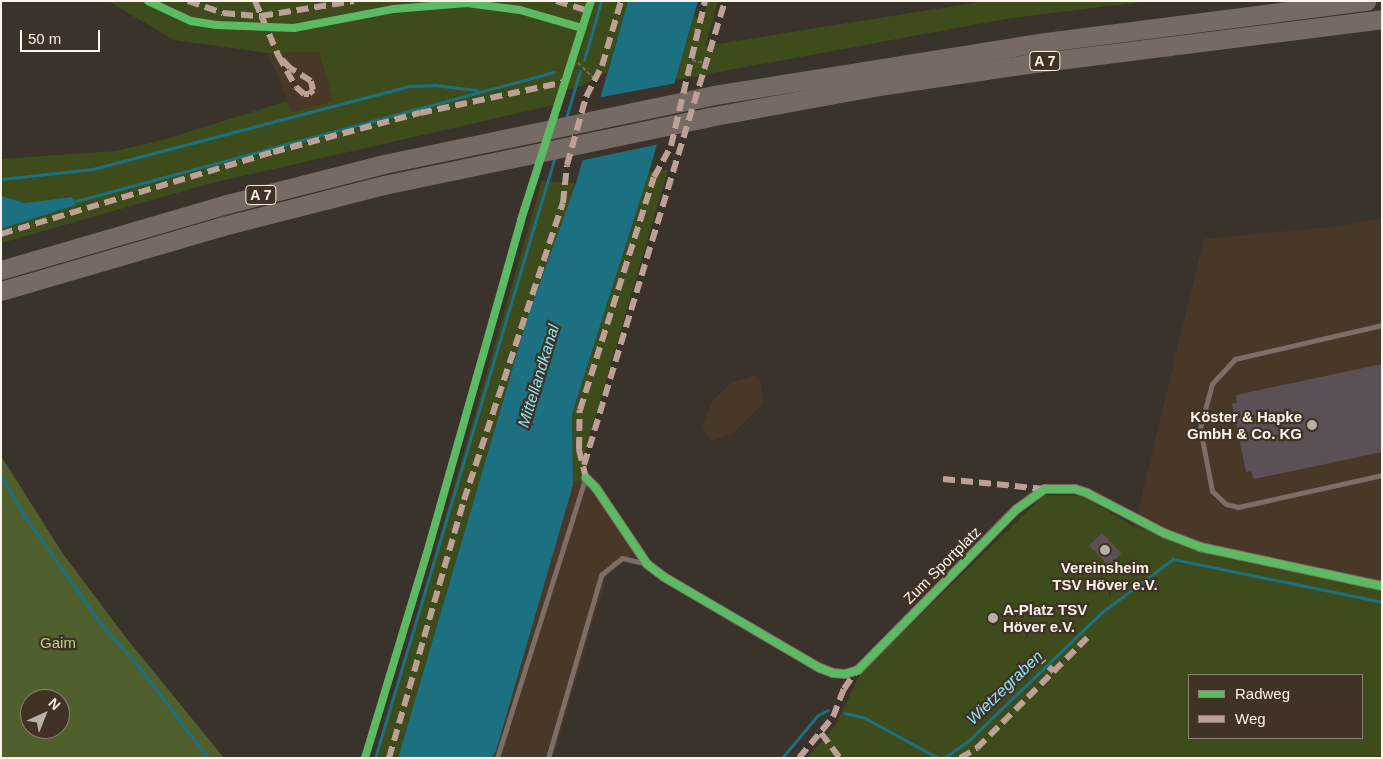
<!DOCTYPE html>
<html>
<head>
<meta charset="utf-8">
<style>
	body { margin:0 }
	#map { position:relative; width:1383px; height:759px; overflow:hidden; background:#3a332b; font-family:Helvetica,sans-serif }
	div>[style] { position:absolute }
	.built>* { inset:0; background:#493828 }
	.green>* { inset:0; background:#3e4c1c }
	.forest>* { inset:0; background:#50602d }
	.water>* { inset:0; background:#1b7081 }
	.pier>* { inset:0; background:#3a332b }
	.stream>* { height:3px; margin:-1.5px; padding:0 1.5px; transform-origin:1.5px; border-radius:1.5px; background:#1b7081 }
	.building>* { inset:0; background:#5a5055; transform-origin:0 0 }
	.path>* { height:2px; margin-top:-1px; transform-origin:0; background:repeating-linear-gradient(90deg,#756a64 0 4px,transparent 0 6.5px) }
	.lane>* { height:5px; margin:-2.5px; padding:0 2.5px; transform-origin:2.5px; border-radius:2.5px; background:#7c6d67 }
	.street>* { height:10px; margin:-5px; padding:0 5px; transform-origin:5px; border-radius:5px; background:#7c6d67 }
	.highway>* { height:19px; margin:-9.5px; padding:0 9.5px; transform-origin:9.5px; border-radius:9.5px; background:#766a64 }
	.quiet>* { height:6px; margin-top:-3px; transform-origin:0; background:repeating-linear-gradient(90deg,#bda197 0 12px,transparent 0 18px) }
	.cycleway>* { height:8px; margin:-4px; padding:0 4px; transform-origin:4px; border-radius:4px; background:#5cba63 }
	.dots>* { width:14px; height:14px; translate:-50% -50%; box-sizing:border-box; border:2px solid #403325; border-radius:50% }
	span { translate:-50% -50%; white-space:nowrap; text-align:center; line-height:1.15; -webkit-text-stroke:4.5px #403325; paint-order:stroke }
	.shield-label span { padding:1px 4px; background:#403325; border:1px solid; border-radius:4px; -webkit-text-stroke-width:0 }
	.shield-label { font-size:14px; color:#fbf3ea; font-weight:700 }
	.poi-label { font-size:15px; color:#fbf3ea; font-weight:700 }
	.right { translate:-100% -50%; text-align:right }
	.left { translate:0 -50%; text-align:left }
	.street-label { font-size:15px; color:#fbf3ea }
	.park-label { font-size:15px; color:#b6d47f }
	.water-label { font-size:16px; color:#8ae6fd; font-style:italic }
	.frame { position:absolute; inset:0; border:2px solid #fbf3ea; pointer-events:none }
	.legend { position:absolute; left:1188px; top:674px; width:175px; height:65px; box-sizing:border-box; background:#403325; border:1px solid #8b8074; margin:0; padding:6px 9px; list-style:none; font-size:15px; color:#fbf3ea }
	.legend li { display:flex; align-items:center; gap:10px; height:25px }
	.legend b { width:25px; border:1px solid #8b8074 }
	.north { position:absolute; left:20px; top:689px; width:50px; height:50px; box-sizing:border-box; background:#403325; border:1px solid #8b8074; border-radius:50%; rotate:44deg; font-size:14px; font-weight:700; line-height:20px; text-align:center; color:#fbf3ea }
	.north::after { content:''; display:block; margin:auto; width:18px; height:22px; background:#b7b0a7; clip-path:polygon(50% 0,100% 100%,50% 72%,0 100%) }
	.scale { position:absolute; left:20px; top:30px; width:80px; height:22px; box-sizing:border-box; border:2px solid #fbf3ea; border-top:0; padding-left:6px; font-size:15px; line-height:18px; white-space:nowrap; color:#fbf3ea; -webkit-text-stroke:4px #403325; paint-order:stroke }
</style>
</head>
<body>
<div id="map">
	<div class="built">
		<i style="clip-path:polygon(319px 52px,333px 101px,292px 112px,268px 53px)"></i>
		<i style="clip-path:polygon(1382px 218px,1382px 588px,1134px 527px,1204px 239px,1342px 226px)"></i>
		<i style="clip-path:polygon(753px 376px,759px 377px,764px 402px,732px 434px,711px 441px,702px 427px,713px 400px,731px 383px)"></i>
		<i style="clip-path:polygon(573px 481px,588px 484px,636px 551px,607px 576px,553px 758px,491px 758px,496px 751px)"></i>
	</div>
	<div class="green">
		<i style="clip-path:polygon(108px 1px,591px 1px,558px 104px,208px 184px,1px 243px,1px 229px,76px 205px,72px 197px,25px 203px,1px 196px,1px 159px,116px 151px,163px 140px,287px 101px,292px 112px,333px 101px,319px 52px,268px 53px,174px 40px)"></i>
		<i style="clip-path:polygon(594px 1px,628px 1px,607px 72px,581px 86px,566px 90px)"></i>
		<i style="clip-path:polygon(708px 1px,718px 1px,705px 46px,986px 1px,1150px 1px,1011px 18px,675px 80px,694px 16px,702px 22px)"></i>
		<i style="clip-path:polygon(668px 170px,585px 451px,588px 484px,573px 481px,572px 414px,649px 172px)"></i>
		<i style="clip-path:polygon(542px 181px,576px 183px,528px 316px,398px 758px,376px 758px)"></i>
		<i style="clip-path:polygon(evenodd,1044px 495px,1083px 496px,1134px 527px,1382px 588px,1382px 758px,807px 758px,835px 726px,861px 672px,1044px 495px,1189px 675px,1362px 675px,1362px 738px,1189px 738px,1189px 675px)"></i>
	</div>
	<div class="forest">
		<i style="clip-path:polygon(evenodd,1px 456px,63px 554px,123px 634px,224px 758px,1px 758px,1px 456px,30px 699px,60px 699px,60px 729px,30px 729px,30px 699px)"></i>
	</div>
	<div class="water">
		<i style="clip-path:polygon(628px 1px,698px 1px,649px 172px,572px 414px,573px 485px,496px 751px,491px 758px,398px 758px,528px 316px,576px 183px)"></i>
		<i style="clip-path:polygon(1px 196px,25px 203px,72px 197px,76px 205px,1px 229px)"></i>
	</div>
	<div class="pier">
		<i style="clip-path:polygon(677px 83px,660px 144px,579px 161px,597px 98px)"></i>
	</div>
	<div class="stream">
		<i style="left:584px;top:60px;width:61px;rotate:-73.9deg"></i>
		<i style="left:566px;top:118px;width:49px;rotate:-73.4deg"></i>
		<i style="left:1px;top:179px;width:93px;rotate:-6.2deg"></i>
		<i style="left:93px;top:169px;width:328px;rotate:-14.7deg"></i>
		<i style="left:410px;top:86px;width:24px;rotate:-2deg"></i>
		<i style="left:434px;top:85px;width:43px;rotate:6.6deg"></i>
		<i style="left:76px;top:201px;width:495px;rotate:-15.1deg"></i>
		<i style="left:1px;top:476px;width:48px;rotate:59.7deg"></i>
		<i style="left:25px;top:517px;width:131px;rotate:54.6deg"></i>
		<i style="left:101px;top:624px;width:57px;rotate:48.5deg"></i>
		<i style="left:139px;top:667px;width:114px;rotate:52.8deg"></i>
		<i style="left:845px;top:713px;width:21px;rotate:14deg"></i>
		<i style="left:865px;top:718px;width:83px;rotate:28.7deg"></i>
		<i style="left:375px;top:758px;width:628px;rotate:-73.35deg"></i>
		<i style="left:782px;top:758px;width:56px;rotate:-50.1deg"></i>
		<i style="left:818px;top:715px;width:11px;rotate:-27deg"></i>
		<i style="left:944px;top:758px;width:28px;rotate:-35deg"></i>
		<i style="left:967px;top:742px;width:187px;rotate:-43.9deg"></i>
		<i style="left:1102px;top:612px;width:89px;rotate:-36.7deg"></i>
		<i style="left:1173px;top:559px;width:213px;rotate:11.6deg"></i>
	</div>
	<div class="building">
		<i style="clip-path:polygon(1382px 364px,1382px 452px,1254px 479px,1251px 471px,1246px 472px,1232px 404px,1237px 403px,1236px 395px)"></i>
		<i style="left:1102px;top:533px;width:28px;height:18px;rotate:46deg"></i>
	</div>
	<div class="path">
		<i style="left:573px;top:58px;width:32px;rotate:44deg"></i>
		<i style="left:692px;top:60px;width:14px;rotate:12deg"></i>
	</div>
	<div class="lane">
		<i style="left:1382px;top:325px;width:151px;rotate:167deg"></i>
		<i style="left:1235px;top:359px;width:34px;rotate:133deg"></i>
		<i style="left:1212px;top:384px;width:46px;rotate:105.3deg"></i>
		<i style="left:1200px;top:428px;width:64px;rotate:79.2deg"></i>
		<i style="left:1212px;top:491px;width:19px;rotate:43deg"></i>
		<i style="left:1226px;top:504px;width:12px;rotate:14deg"></i>
		<i style="left:1238px;top:507px;width:148px;rotate:-12.5deg"></i>
		<i style="left:497px;top:758px;width:293px;rotate:-72.5deg"></i>
		<i style="left:548px;top:758px;width:191px;rotate:-73.8deg"></i>
		<i style="left:601px;top:575px;width:27px;rotate:-39deg"></i>
		<i style="left:622px;top:558px;width:26px;rotate:13deg"></i>
	</div>
	<div class="street">
		<i style="left:586px;top:478px;width:14px;rotate:45deg"></i>
		<i style="left:596px;top:488px;width:92px;rotate:56.1deg"></i>
		<i style="left:647px;top:564px;width:21px;rotate:37deg"></i>
		<i style="left:664px;top:577px;width:181px;rotate:30.3deg"></i>
		<i style="left:820px;top:668px;width:14px;rotate:21deg"></i>
		<i style="left:833px;top:673px;width:12px;rotate:5deg"></i>
		<i style="left:845px;top:674px;width:14px;rotate:-17deg"></i>
		<i style="left:858px;top:670px;width:226px;rotate:-45.4deg"></i>
		<i style="left:1017px;top:509px;width:34px;rotate:-36deg"></i>
		<i style="left:1045px;top:489px;width:30px"></i>
		<i style="left:1075px;top:489px;width:13px;rotate:18deg"></i>
		<i style="left:1087px;top:493px;width:87px;rotate:27.5deg"></i>
		<i style="left:1164px;top:533px;width:39px;rotate:21deg"></i>
		<i style="left:1200px;top:547px;width:186px;rotate:12.1deg"></i>
	</div>
	<div class="highway">
		<i style="left:1px;top:270px;width:235px;rotate:-16.3deg"></i>
		<i style="left:227px;top:204px;width:162px;rotate:-14.3deg"></i>
		<i style="left:384px;top:164px;width:337px;rotate:-11.8deg"></i>
		<i style="left:714px;top:95px;width:328px;rotate:-9.1deg"></i>
		<i style="left:1038px;top:43px;width:331px;rotate:-7.3deg"></i>
		<i style="left:1px;top:291px;width:231px;rotate:-16.3deg"></i>
		<i style="left:223px;top:226px;width:166px;rotate:-14.3deg"></i>
		<i style="left:384px;top:185px;width:332px;rotate:-11.8deg"></i>
		<i style="left:709px;top:117px;width:166px;rotate:-10.4deg"></i>
		<i style="left:872px;top:87px;width:165px;rotate:-8.4deg"></i>
		<i style="left:1035px;top:63px;width:350px;rotate:-7.2deg"></i>
	</div>
	<div class="quiet">
		<i style="left:188px;top:1px;width:37px;rotate:19deg"></i>
		<i style="left:223px;top:13px;width:38px;rotate:5deg"></i>
		<i style="left:261px;top:16px;width:94px;rotate:-9.2deg"></i>
		<i style="left:255px;top:1px;width:59px;rotate:66.9deg"></i>
		<i style="left:278px;top:55px;width:37px;rotate:61deg"></i>
		<i style="left:296px;top:87px;width:11px;rotate:41deg"></i>
		<i style="left:304px;top:94px;width:5px"></i>
		<i style="left:309px;top:94px;width:6px;rotate:-45deg"></i>
		<i style="left:313px;top:90px;width:9px;rotate:-103deg"></i>
		<i style="left:311px;top:81px;width:25px;rotate:-148deg"></i>
		<i style="left:290px;top:68px;width:18px;rotate:-133deg"></i>
		<i style="left:556px;top:1px;width:34px;rotate:17deg"></i>
		<i style="left:1px;top:234px;width:284px;rotate:-16.8deg"></i>
		<i style="left:273px;top:152px;width:152px;rotate:-14.9deg"></i>
		<i style="left:420px;top:113px;width:148px;rotate:-12.1deg"></i>
		<i style="left:584px;top:465px;width:485px;rotate:-73.1deg"></i>
		<i style="left:586px;top:478px;width:30px;rotate:-104deg"></i>
		<i style="left:579px;top:449px;width:39px;rotate:-89deg"></i>
		<i style="left:580px;top:410px;width:244px;rotate:-72.4deg"></i>
		<i style="left:654px;top:177px;width:35px;rotate:-61deg"></i>
		<i style="left:671px;top:146px;width:149px;rotate:-76.8deg"></i>
		<i style="left:943px;top:479px;width:102px;rotate:5.6deg"></i>
		<i style="left:1036px;top:654px;width:25px;rotate:45deg"></i>
		<i style="left:821px;top:733px;width:31px;rotate:53deg"></i>
		<i style="left:389px;top:758px;width:269px;rotate:-73.8deg"></i>
		<i style="left:464px;top:500px;width:313px;rotate:-71.6deg"></i>
		<i style="left:563px;top:203px;width:38px;rotate:-84deg"></i>
		<i style="left:567px;top:165px;width:71px;rotate:-74.4deg"></i>
		<i style="left:586px;top:97px;width:35px;rotate:-63deg"></i>
		<i style="left:602px;top:66px;width:68px;rotate:-73.7deg"></i>
		<i style="left:799px;top:758px;width:53px;rotate:-50.3deg"></i>
		<i style="left:833px;top:717px;width:30px;rotate:-69deg"></i>
		<i style="left:844px;top:689px;width:22px;rotate:-56deg"></i>
		<i style="left:960px;top:758px;width:20px;rotate:-30deg"></i>
		<i style="left:977px;top:748px;width:161px;rotate:-45deg"></i>
	</div>
	<div class="cycleway">
		<i style="left:148px;top:1px;width:47px;rotate:24.9deg"></i>
		<i style="left:191px;top:21px;width:26px;rotate:9deg"></i>
		<i style="left:217px;top:25px;width:77px;rotate:2.2deg"></i>
		<i style="left:294px;top:28px;width:102px;rotate:-10.8deg"></i>
		<i style="left:394px;top:9px;width:73px;rotate:-4.7deg"></i>
		<i style="left:467px;top:3px;width:53px;rotate:7.5deg"></i>
		<i style="left:520px;top:10px;width:65px;rotate:16.2deg"></i>
		<i style="left:586px;top:478px;width:14px;rotate:45deg"></i>
		<i style="left:596px;top:488px;width:92px;rotate:56.1deg"></i>
		<i style="left:647px;top:564px;width:21px;rotate:37deg"></i>
		<i style="left:664px;top:577px;width:181px;rotate:30.3deg"></i>
		<i style="left:820px;top:668px;width:14px;rotate:21deg"></i>
		<i style="left:833px;top:673px;width:12px;rotate:5deg"></i>
		<i style="left:845px;top:674px;width:14px;rotate:-17deg"></i>
		<i style="left:858px;top:670px;width:226px;rotate:-45.4deg"></i>
		<i style="left:1017px;top:509px;width:34px;rotate:-36deg"></i>
		<i style="left:1045px;top:489px;width:30px"></i>
		<i style="left:1075px;top:489px;width:13px;rotate:18deg"></i>
		<i style="left:1087px;top:493px;width:87px;rotate:27.5deg"></i>
		<i style="left:1164px;top:533px;width:39px;rotate:21deg"></i>
		<i style="left:1200px;top:547px;width:186px;rotate:12.1deg"></i>
		<i style="left:365px;top:758px;width:214px;rotate:-73.2deg"></i>
		<i style="left:427px;top:553px;width:346px;rotate:-74.2deg"></i>
		<i style="left:521px;top:220px;width:230px;rotate:-72.3deg"></i>
	</div>
	<div class="dots">
		<i style="left:1312px;top:425px;background:#b7b0a7"></i>
		<i style="left:1105px;top:550px;background:#b7b0a7"></i>
		<i style="left:993px;top:618px;background:#b7b0a7"></i>
	</div>
	<div class="shield-label">
		<span style="left:1045px;top:61px">A 7</span>
		<span style="left:261px;top:195px">A 7</span>
	</div>
	<div class="poi-label">
		<span class="right" style="left:1302px;top:425px">Köster &amp; Hapke<br>GmbH &amp; Co. KG</span>
		<span style="left:1105px;top:576px">Vereinsheim<br>TSV Höver e.V.</span>
		<span class="left" style="left:1003px;top:618px">A-Platz TSV<br>Höver e.V.</span>
	</div>
	<div class="street-label">
		<span style="left:942px;top:565px;rotate:-45deg">Zum Sportplatz</span>
	</div>
	<div class="park-label">
		<span style="left:58px;top:643px">Gaim</span>
	</div>
	<div class="water-label">
		<span style="left:539px;top:376px;rotate:-73deg">Mittellandkanal</span>
		<span style="left:1005px;top:688px;rotate:-44deg">Wietzegraben</span>
	</div>
	<div class="frame"></div>
	<ul class="legend">
	<li><b style="height:6px;background:#5cba63"></b>Radweg</li>
	<li><b style="height:6px;background:#bda197"></b>Weg</li>
	</ul>
	<div class="north">N</div>
	<div class="scale">50 m</div>
</div>
</body>
</html>
